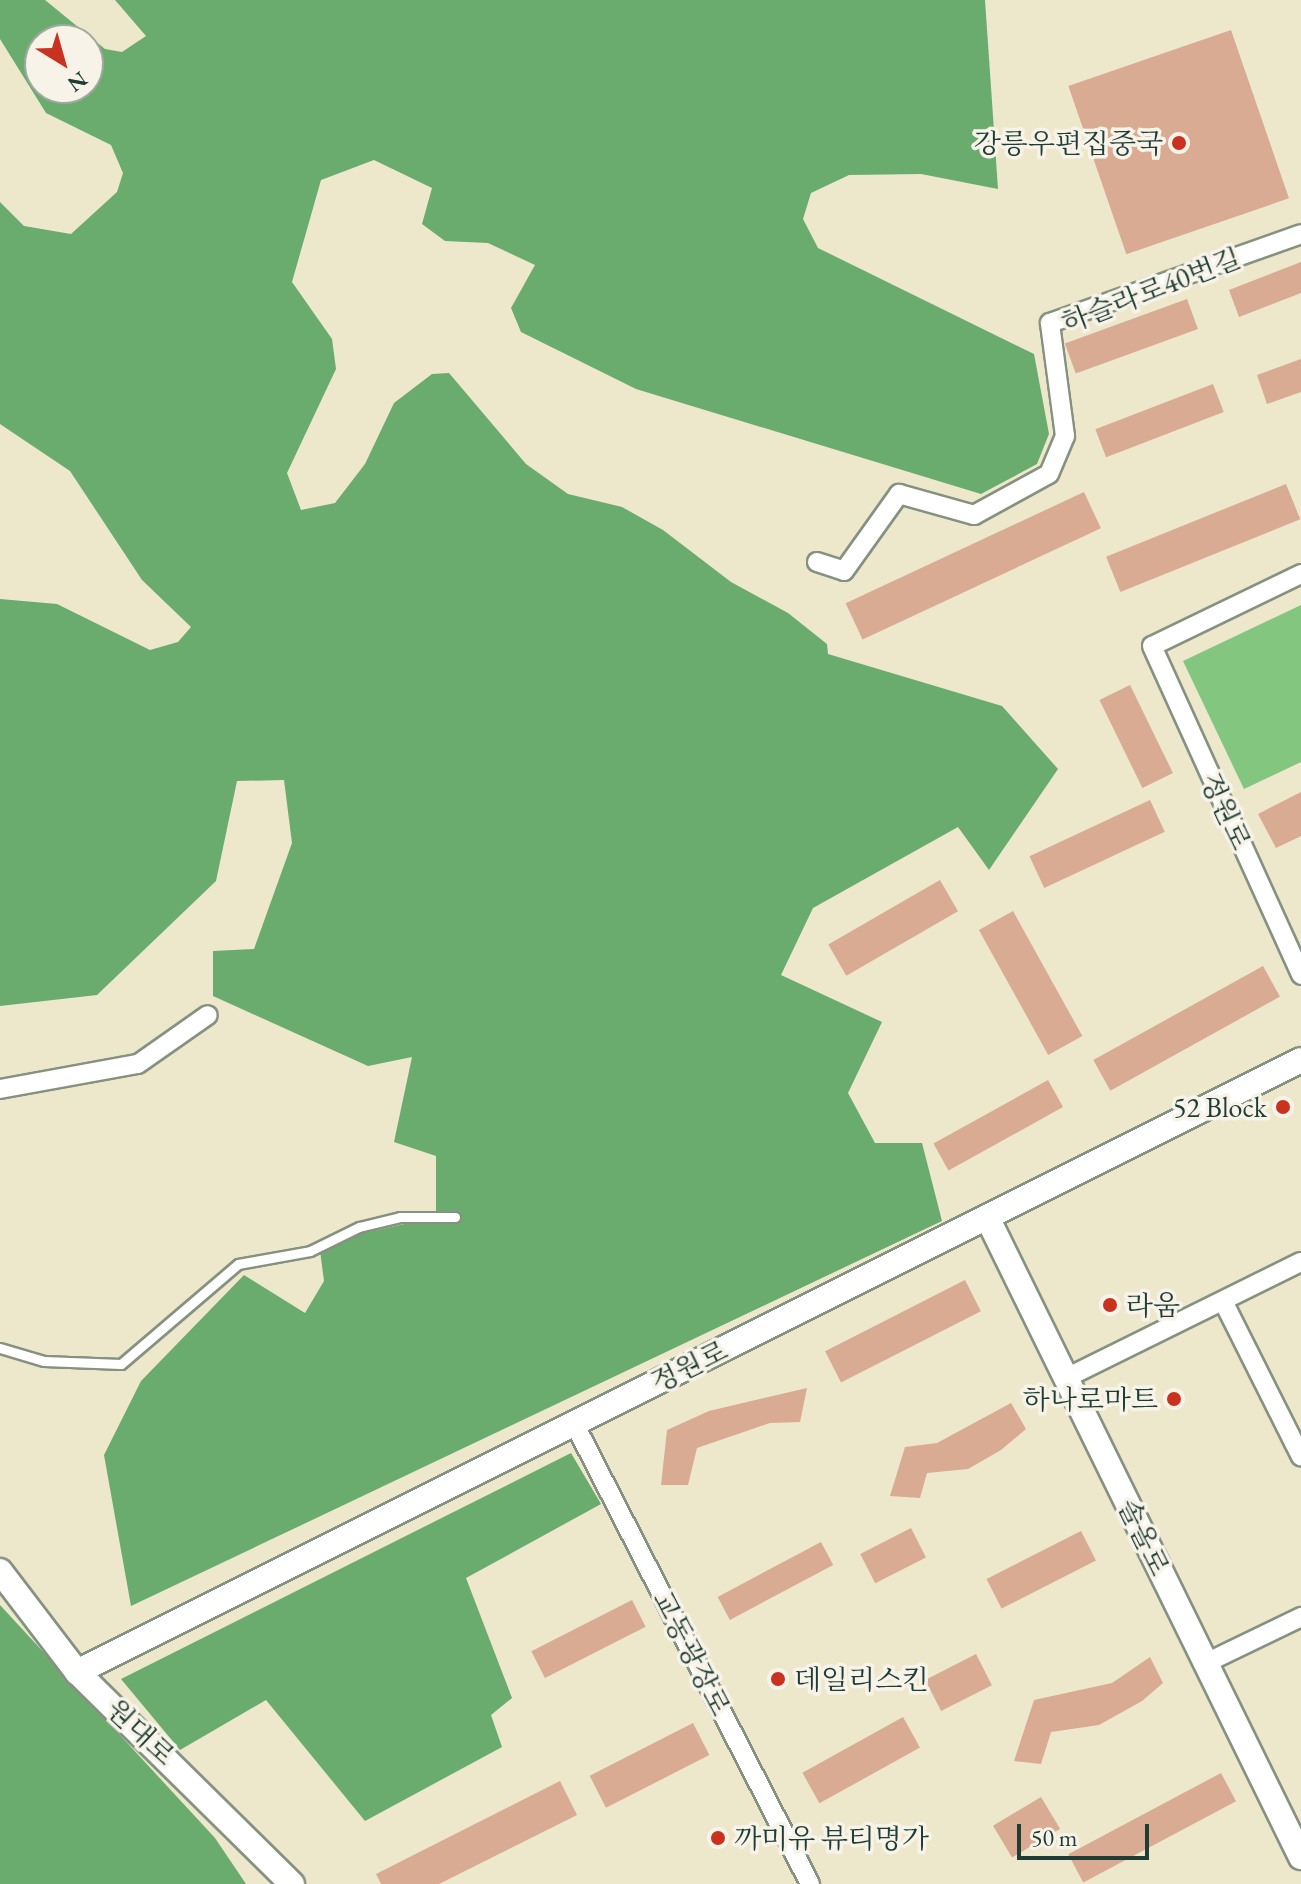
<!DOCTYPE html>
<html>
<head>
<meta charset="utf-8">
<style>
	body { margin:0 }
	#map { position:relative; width:1301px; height:1884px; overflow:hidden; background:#ede7cc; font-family:"EB Garamond","Noto Serif KR",serif }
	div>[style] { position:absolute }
	.green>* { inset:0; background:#83c67f }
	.forest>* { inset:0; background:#6aab6e }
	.building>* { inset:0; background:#d9ab92; transform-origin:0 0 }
	.roads { filter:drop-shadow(2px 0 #869280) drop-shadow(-2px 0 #869280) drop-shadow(0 2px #869280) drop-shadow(0 -2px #869280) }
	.service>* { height:9px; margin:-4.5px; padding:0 4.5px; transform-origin:4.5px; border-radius:4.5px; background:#fff }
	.minor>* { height:18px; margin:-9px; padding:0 9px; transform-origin:9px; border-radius:9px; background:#fff }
	.tertiary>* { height:24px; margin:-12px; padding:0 12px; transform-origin:12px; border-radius:12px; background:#fff }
	.dots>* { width:22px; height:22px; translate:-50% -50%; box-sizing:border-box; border:4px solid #f7f3e8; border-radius:50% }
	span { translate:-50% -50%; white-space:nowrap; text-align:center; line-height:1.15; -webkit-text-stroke:7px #f7f3e8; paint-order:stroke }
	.poi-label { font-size:28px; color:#1f3d34 }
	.right { translate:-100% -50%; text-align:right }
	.left { translate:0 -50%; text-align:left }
	.street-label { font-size:28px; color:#1f3d34 }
	.north { position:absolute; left:24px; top:24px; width:80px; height:80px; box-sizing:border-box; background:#f7f3e8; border:2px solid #a1aaa0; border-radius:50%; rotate:143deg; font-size:22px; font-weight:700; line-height:32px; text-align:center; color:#1f3d34 }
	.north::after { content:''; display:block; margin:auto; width:28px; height:36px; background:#c8321e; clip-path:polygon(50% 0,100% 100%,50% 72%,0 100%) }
	.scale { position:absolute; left:1017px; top:1824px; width:132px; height:36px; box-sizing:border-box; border:4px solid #1f3d34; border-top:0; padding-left:10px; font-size:24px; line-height:28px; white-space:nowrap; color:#1f3d34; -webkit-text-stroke:6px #f7f3e8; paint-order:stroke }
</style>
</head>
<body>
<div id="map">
	<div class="green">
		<i style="clip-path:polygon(1301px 605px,1301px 762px,1244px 789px,1183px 661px)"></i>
	</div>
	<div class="forest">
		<i style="clip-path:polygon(evenodd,0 0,45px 0,105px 49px,122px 52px,146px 36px,115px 0,985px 0,998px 189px,921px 174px,849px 175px,811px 193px,803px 219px,818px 248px,1034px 354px,1049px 434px,1037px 464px,981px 494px,636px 389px,521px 332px,511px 308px,535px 265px,488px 243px,445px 241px,422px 224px,432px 188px,374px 160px,321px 180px,292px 282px,332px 339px,336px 369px,287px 473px,301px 510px,335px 503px,365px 464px,394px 403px,432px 374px,449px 373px,526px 464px,568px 494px,622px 507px,663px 530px,731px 582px,788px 613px,827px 644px,828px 654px,1002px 706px,1058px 769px,989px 870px,958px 827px,813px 908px,781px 975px,882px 1022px,848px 1093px,875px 1143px,922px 1143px,942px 1221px,131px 1606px,104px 1455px,141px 1381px,244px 1275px,305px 1313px,324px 1281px,319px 1243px,436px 1217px,436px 1156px,394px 1142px,412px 1057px,368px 1066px,213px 996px,213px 951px,254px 949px,292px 843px,284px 780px,237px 781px,216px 881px,97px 995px,0 1006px,0 599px,57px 604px,150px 650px,178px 642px,191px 627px,142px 580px,70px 471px,0 424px,0 202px,24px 226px,71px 234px,117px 192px,123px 173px,111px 145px,46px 113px,0 39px,0 0,40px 40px,88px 40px,88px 88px,40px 88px,40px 40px)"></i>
		<i style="clip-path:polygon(571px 1453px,601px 1504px,466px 1578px,512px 1698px,491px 1715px,502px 1747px,365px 1821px,266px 1700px,180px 1750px,121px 1679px)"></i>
		<i style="clip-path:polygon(0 1605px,215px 1838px,246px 1884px,0 1884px)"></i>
	</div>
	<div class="building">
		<i style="left:1231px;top:30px;width:178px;height:172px;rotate:71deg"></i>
		<i style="clip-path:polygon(1301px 262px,1301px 293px,1239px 317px,1229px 290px)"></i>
		<i style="left:1187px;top:299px;width:32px;height:130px;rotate:70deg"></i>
		<i style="clip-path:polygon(1301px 359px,1301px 392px,1267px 404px,1257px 375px)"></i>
		<i style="left:1213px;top:384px;width:30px;height:126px;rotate:69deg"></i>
		<i style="left:1286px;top:484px;width:38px;height:194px;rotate:68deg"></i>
		<i style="left:1084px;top:492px;width:40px;height:263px;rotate:65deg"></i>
		<i style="left:1130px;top:685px;width:98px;height:34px;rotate:64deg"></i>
		<i style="clip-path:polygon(1301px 792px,1301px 836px,1276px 848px,1258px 814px)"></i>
		<i style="left:1150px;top:800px;width:35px;height:133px;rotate:65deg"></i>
		<i style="left:940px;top:880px;width:36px;height:129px;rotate:60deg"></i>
		<i style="left:1013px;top:911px;width:143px;height:39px;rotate:61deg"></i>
		<i style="left:1263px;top:966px;width:35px;height:194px;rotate:61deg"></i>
		<i style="left:1048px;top:1080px;width:31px;height:131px;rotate:61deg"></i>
		<i style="left:965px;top:1280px;width:35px;height:157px;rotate:63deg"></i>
		<i style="clip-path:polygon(807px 1388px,800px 1422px,770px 1423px,697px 1448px,688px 1485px,661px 1485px,667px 1430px,709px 1411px)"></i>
		<i style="clip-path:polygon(1011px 1403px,1026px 1429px,1001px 1450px,968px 1469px,927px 1473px,920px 1498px,890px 1496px,905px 1447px,937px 1443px)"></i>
		<i style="left:911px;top:1528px;width:33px;height:57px;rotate:63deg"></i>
		<i style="left:1081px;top:1531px;width:33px;height:106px;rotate:63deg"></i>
		<i style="left:821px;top:1542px;width:26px;height:117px;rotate:62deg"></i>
		<i style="left:632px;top:1600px;width:30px;height:113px;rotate:63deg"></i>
		<i style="left:976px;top:1654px;width:35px;height:57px;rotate:63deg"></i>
		<i style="clip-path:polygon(1150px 1657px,1163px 1683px,1142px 1701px,1099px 1725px,1051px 1732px,1041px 1764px,1014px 1761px,1034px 1700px,1112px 1683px)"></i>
		<i style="left:903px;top:1717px;width:35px;height:115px;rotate:61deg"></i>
		<i style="left:693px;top:1723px;width:36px;height:116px;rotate:63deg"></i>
		<i style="left:1221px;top:1773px;width:32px;height:173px;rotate:62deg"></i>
		<i style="clip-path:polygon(560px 1781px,577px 1815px,439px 1884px,381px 1884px,376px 1874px)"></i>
		<i style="left:1041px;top:1797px;width:37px;height:56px;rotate:59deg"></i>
	</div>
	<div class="roads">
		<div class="service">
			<i style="left:0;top:1348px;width:46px;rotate:16.5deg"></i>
			<i style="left:44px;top:1361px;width:77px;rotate:2.2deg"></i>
			<i style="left:121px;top:1364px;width:154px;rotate:-40.5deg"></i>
			<i style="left:238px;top:1264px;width:73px;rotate:-10.2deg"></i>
			<i style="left:310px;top:1251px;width:55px;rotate:-26.1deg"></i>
			<i style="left:359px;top:1227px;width:42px;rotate:-13.7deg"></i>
			<i style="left:400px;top:1217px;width:55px"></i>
		</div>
		<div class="minor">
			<i style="left:817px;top:562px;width:28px;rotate:18deg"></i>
			<i style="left:844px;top:571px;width:95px;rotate:-54.5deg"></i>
			<i style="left:899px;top:494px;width:78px;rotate:15.6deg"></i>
			<i style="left:974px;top:515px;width:85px;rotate:-28.7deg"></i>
			<i style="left:1049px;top:474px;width:41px;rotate:-67.2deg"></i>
			<i style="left:1065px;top:436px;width:114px;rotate:-97.6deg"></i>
			<i style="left:1050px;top:323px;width:266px;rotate:-19.5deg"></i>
			<i style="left:1301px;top:574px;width:165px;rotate:154.2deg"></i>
			<i style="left:1152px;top:646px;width:361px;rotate:65.6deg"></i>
			<i style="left:0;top:1089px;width:140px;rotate:-10.3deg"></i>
			<i style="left:138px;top:1064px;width:85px;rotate:-35deg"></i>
			<i style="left:1223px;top:1301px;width:174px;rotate:63.4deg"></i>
			<i style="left:1066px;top:1378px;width:262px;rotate:-26.3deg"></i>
			<i style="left:574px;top:1423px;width:518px;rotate:62.89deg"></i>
			<i style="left:1206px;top:1663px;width:106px;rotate:-25.8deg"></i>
		</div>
		<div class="tertiary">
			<i style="left:987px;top:1217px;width:713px;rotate:63.87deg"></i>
			<i style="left:0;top:1571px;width:127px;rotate:52.7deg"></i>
			<i style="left:77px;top:1672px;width:302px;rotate:44.6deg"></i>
			<i style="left:77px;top:1672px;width:1368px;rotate:-26.57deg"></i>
		</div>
	</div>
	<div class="dots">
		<i style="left:1179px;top:143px;background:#c8321e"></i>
		<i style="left:1283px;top:1107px;background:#c8321e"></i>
		<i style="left:1110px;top:1305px;background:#c8321e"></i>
		<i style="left:1174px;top:1399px;background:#c8321e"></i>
		<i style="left:778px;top:1679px;background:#c8321e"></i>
		<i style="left:718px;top:1838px;background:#c8321e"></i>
	</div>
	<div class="poi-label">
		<span class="right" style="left:1163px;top:143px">강릉우편집중국</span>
		<span class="right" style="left:1267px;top:1107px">52 Block</span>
		<span class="left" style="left:1126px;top:1305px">라움</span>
		<span class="right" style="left:1158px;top:1399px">하나로마트</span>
		<span class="left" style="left:794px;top:1679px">데일리스킨</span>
		<span class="left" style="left:734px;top:1838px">까미유 뷰티명가</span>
	</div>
	<div class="street-label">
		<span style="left:1151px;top:290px;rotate:-21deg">하슬라로40번길</span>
		<span style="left:1226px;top:811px;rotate:65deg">정원로</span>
		<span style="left:689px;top:1366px;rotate:-26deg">정원로</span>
		<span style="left:1144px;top:1537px;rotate:64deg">솔올로</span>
		<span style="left:692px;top:1653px;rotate:63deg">교동광장로</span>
		<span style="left:141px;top:1732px;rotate:43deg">원대로</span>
	</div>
	<div class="north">N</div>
	<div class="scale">50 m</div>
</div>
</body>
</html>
